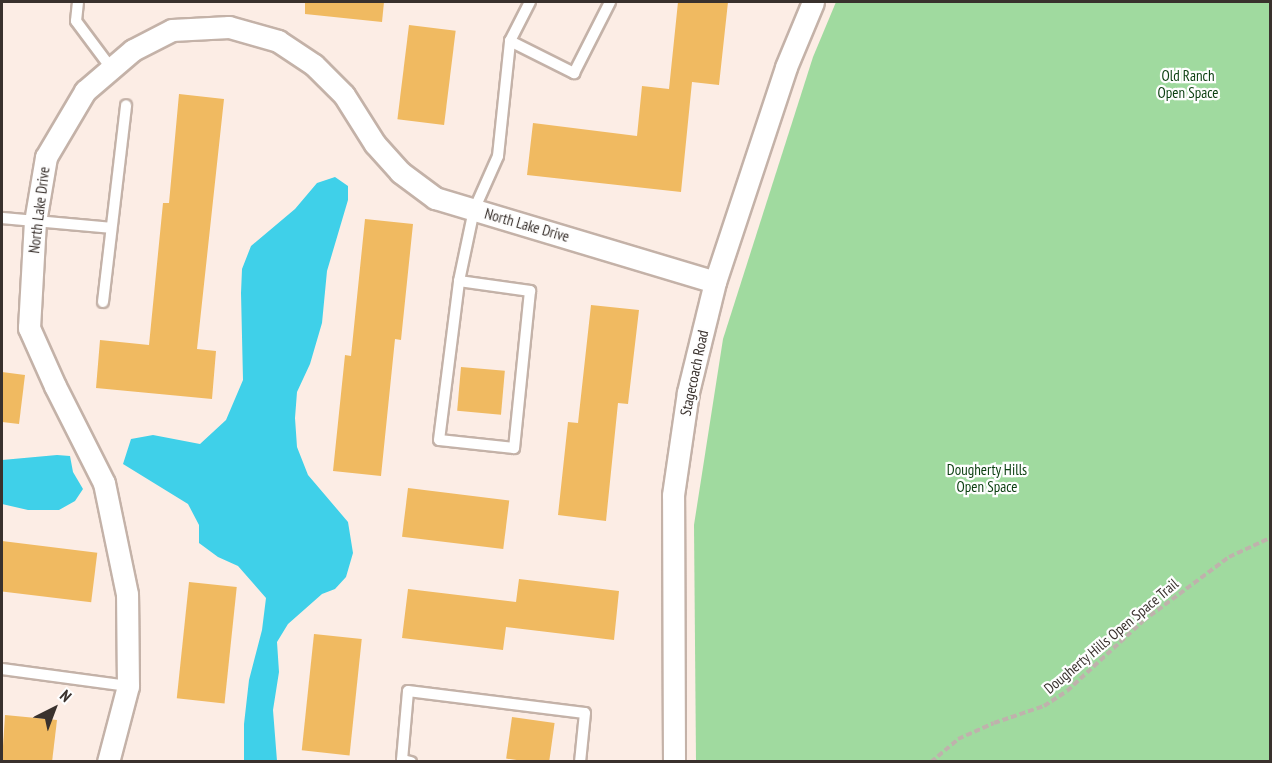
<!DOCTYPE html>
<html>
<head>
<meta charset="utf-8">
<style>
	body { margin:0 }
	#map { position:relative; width:1272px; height:763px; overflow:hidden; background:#fcede5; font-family:"PT Sans Narrow",sans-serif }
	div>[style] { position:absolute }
	.green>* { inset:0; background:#a0da9f }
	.water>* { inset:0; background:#3fd0e9 }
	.building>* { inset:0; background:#f0ba61; transform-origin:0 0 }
	.path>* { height:4px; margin-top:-2px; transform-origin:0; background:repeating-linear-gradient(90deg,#bfb2ac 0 6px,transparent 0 9px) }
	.roads { filter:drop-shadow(2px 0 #c4b2a8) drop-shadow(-2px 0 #c4b2a8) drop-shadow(0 2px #c4b2a8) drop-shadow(0 -2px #c4b2a8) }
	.service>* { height:10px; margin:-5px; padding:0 5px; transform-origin:5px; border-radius:5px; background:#fff }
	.minor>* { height:21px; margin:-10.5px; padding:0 10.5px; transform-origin:10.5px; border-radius:10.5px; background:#fff }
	span { translate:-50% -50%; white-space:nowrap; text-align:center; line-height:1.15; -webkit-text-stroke:4.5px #fefefe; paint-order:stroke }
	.park-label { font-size:15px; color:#0b3f10 }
	.street-label { font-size:15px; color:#39312d }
	.frame { position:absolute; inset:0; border:3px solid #39312d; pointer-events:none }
	.north { position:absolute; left:24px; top:679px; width:60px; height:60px; -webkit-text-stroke:4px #fefefe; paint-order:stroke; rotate:42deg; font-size:16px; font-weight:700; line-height:24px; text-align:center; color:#39312d }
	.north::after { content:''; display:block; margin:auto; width:21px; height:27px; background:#39312d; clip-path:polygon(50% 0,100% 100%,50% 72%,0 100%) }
</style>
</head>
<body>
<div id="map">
	<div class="green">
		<i style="clip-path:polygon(836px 2px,1270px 2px,1270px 761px,696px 761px,694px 525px,723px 339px,813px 57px)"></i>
	</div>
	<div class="water">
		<i style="clip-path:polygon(335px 177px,348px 186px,348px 200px,327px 271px,322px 323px,310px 364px,297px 392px,295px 418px,297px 447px,308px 475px,348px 522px,353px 553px,346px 577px,335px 589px,322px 594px,288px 624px,277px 642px,279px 672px,273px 710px,277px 761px,244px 761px,244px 724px,249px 680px,262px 630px,266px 598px,238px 566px,218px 557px,199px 543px,199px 525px,188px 504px,123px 464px,131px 439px,153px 435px,200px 444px,226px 420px,243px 380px,241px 293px,242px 269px,251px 246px,295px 209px,317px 183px)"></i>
		<i style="clip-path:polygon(57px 455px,70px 456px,73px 472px,83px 489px,75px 501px,59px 510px,28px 510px,2px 504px,2px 460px)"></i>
	</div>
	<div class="building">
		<i style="clip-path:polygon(305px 2px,384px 2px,382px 22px,305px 14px)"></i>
		<i style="clip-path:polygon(678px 2px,728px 2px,719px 85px,692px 82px,681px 192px,527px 175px,533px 123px,637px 136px,642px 86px,669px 89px)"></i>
		<i style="left:409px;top:25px;width:47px;height:95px;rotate:7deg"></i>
		<i style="clip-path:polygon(179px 94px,224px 99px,197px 349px,216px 351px,212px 399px,96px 388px,100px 340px,149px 345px,163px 203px,169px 203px)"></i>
		<i style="clip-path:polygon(365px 219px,413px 224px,401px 340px,395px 339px,381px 476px,333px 471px,345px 355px,351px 356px)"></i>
		<i style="clip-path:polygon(591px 305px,639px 310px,628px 404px,618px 403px,606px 521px,558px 515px,568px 422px,578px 423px)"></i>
		<i style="left:461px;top:367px;width:44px;height:44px;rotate:5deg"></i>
		<i style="clip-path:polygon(2px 372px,25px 375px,19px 424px,2px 422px)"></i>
		<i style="left:408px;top:488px;width:102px;height:49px;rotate:7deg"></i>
		<i style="left:2px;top:541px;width:96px;height:50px;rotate:7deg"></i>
		<i style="clip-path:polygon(519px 579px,619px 591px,614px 640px,506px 627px,503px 650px,402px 638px,408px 589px,516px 602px)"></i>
		<i style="left:189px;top:582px;width:48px;height:117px;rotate:6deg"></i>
		<i style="left:314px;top:634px;width:48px;height:117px;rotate:6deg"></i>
		<i style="clip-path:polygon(5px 715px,57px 720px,52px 762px,2px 762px)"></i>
		<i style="left:512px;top:717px;width:43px;height:42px;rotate:8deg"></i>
	</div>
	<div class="path">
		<i style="left:931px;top:762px;width:35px;rotate:-40deg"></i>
		<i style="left:958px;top:739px;width:39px;rotate:-24deg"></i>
		<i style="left:994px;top:723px;width:53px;rotate:-18.8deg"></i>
		<i style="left:1044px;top:706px;width:27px;rotate:-33deg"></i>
		<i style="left:1067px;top:691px;width:103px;rotate:-42.6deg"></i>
		<i style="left:1143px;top:621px;width:107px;rotate:-36.7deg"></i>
		<i style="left:1229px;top:557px;width:45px;rotate:-24.9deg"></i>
	</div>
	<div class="roads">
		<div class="service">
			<i style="left:78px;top:2px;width:19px;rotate:96deg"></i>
			<i style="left:76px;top:21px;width:59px;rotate:53.3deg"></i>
			<i style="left:510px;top:41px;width:72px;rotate:26.6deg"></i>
			<i style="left:574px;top:73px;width:80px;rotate:-63.1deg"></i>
			<i style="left:2px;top:218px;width:109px;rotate:5.2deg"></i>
			<i style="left:459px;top:281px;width:72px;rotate:8deg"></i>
			<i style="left:530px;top:291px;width:158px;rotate:95.8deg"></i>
			<i style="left:514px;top:448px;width:75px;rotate:-173.9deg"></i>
			<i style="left:439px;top:440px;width:160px;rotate:-82.8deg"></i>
			<i style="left:459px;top:281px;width:73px;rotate:-78.1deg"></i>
			<i style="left:474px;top:210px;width:59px;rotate:-66deg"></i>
			<i style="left:498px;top:156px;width:116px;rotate:-84deg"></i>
			<i style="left:510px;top:41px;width:44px;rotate:-62.9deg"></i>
			<i style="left:103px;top:302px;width:198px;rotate:-83.3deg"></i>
			<i style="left:2px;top:669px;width:127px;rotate:7.7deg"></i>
			<i style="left:411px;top:762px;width:9px;rotate:-167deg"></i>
			<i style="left:402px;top:760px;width:69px;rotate:-85deg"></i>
			<i style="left:408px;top:691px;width:178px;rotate:7.1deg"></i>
			<i style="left:585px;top:713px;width:49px;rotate:95.8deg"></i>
		</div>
		<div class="minor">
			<i style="left:108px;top:762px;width:79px;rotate:-75.3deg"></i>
			<i style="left:128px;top:686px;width:92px;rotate:-90.6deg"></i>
			<i style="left:127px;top:594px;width:113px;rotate:-101.7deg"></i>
			<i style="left:104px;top:483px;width:109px;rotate:-116.8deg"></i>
			<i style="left:55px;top:386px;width:64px;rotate:-114.1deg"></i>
			<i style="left:29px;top:328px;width:106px;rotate:-86.8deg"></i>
			<i style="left:35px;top:222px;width:66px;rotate:-80.4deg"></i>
			<i style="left:46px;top:157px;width:77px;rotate:-59.4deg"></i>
			<i style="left:85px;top:91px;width:63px;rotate:-40.5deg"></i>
			<i style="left:133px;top:50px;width:44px;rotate:-27.1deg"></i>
			<i style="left:172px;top:30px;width:57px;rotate:-3deg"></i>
			<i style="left:229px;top:27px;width:51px;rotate:15.9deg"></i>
			<i style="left:278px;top:41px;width:43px;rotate:33.7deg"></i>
			<i style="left:314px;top:65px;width:42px;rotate:45deg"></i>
			<i style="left:344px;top:95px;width:58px;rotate:57.7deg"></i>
			<i style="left:375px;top:144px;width:38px;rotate:48deg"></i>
			<i style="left:400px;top:172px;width:44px;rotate:36.6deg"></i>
			<i style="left:435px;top:198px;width:292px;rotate:16.7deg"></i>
			<i style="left:674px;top:762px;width:267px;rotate:-90.2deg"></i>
			<i style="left:673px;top:495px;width:104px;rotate:-81.7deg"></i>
			<i style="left:688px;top:392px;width:113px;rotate:-76.2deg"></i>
			<i style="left:715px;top:282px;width:226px;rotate:-71.7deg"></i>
			<i style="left:786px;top:67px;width:70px;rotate:-67.4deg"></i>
		</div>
	</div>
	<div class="park-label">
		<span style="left:1188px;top:84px">Old Ranch<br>Open Space</span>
		<span style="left:987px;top:478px">Dougherty Hills<br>Open Space</span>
	</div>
	<div class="street-label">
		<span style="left:39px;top:210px;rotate:-83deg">North Lake Drive</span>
		<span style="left:527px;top:225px;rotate:16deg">North Lake Drive</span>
		<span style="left:694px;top:373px;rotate:-78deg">Stagecoach Road</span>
		<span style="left:1111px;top:636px;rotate:-40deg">Dougherty Hills Open Space Trail</span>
	</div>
	<div class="frame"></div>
	<div class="north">N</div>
</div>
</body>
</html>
